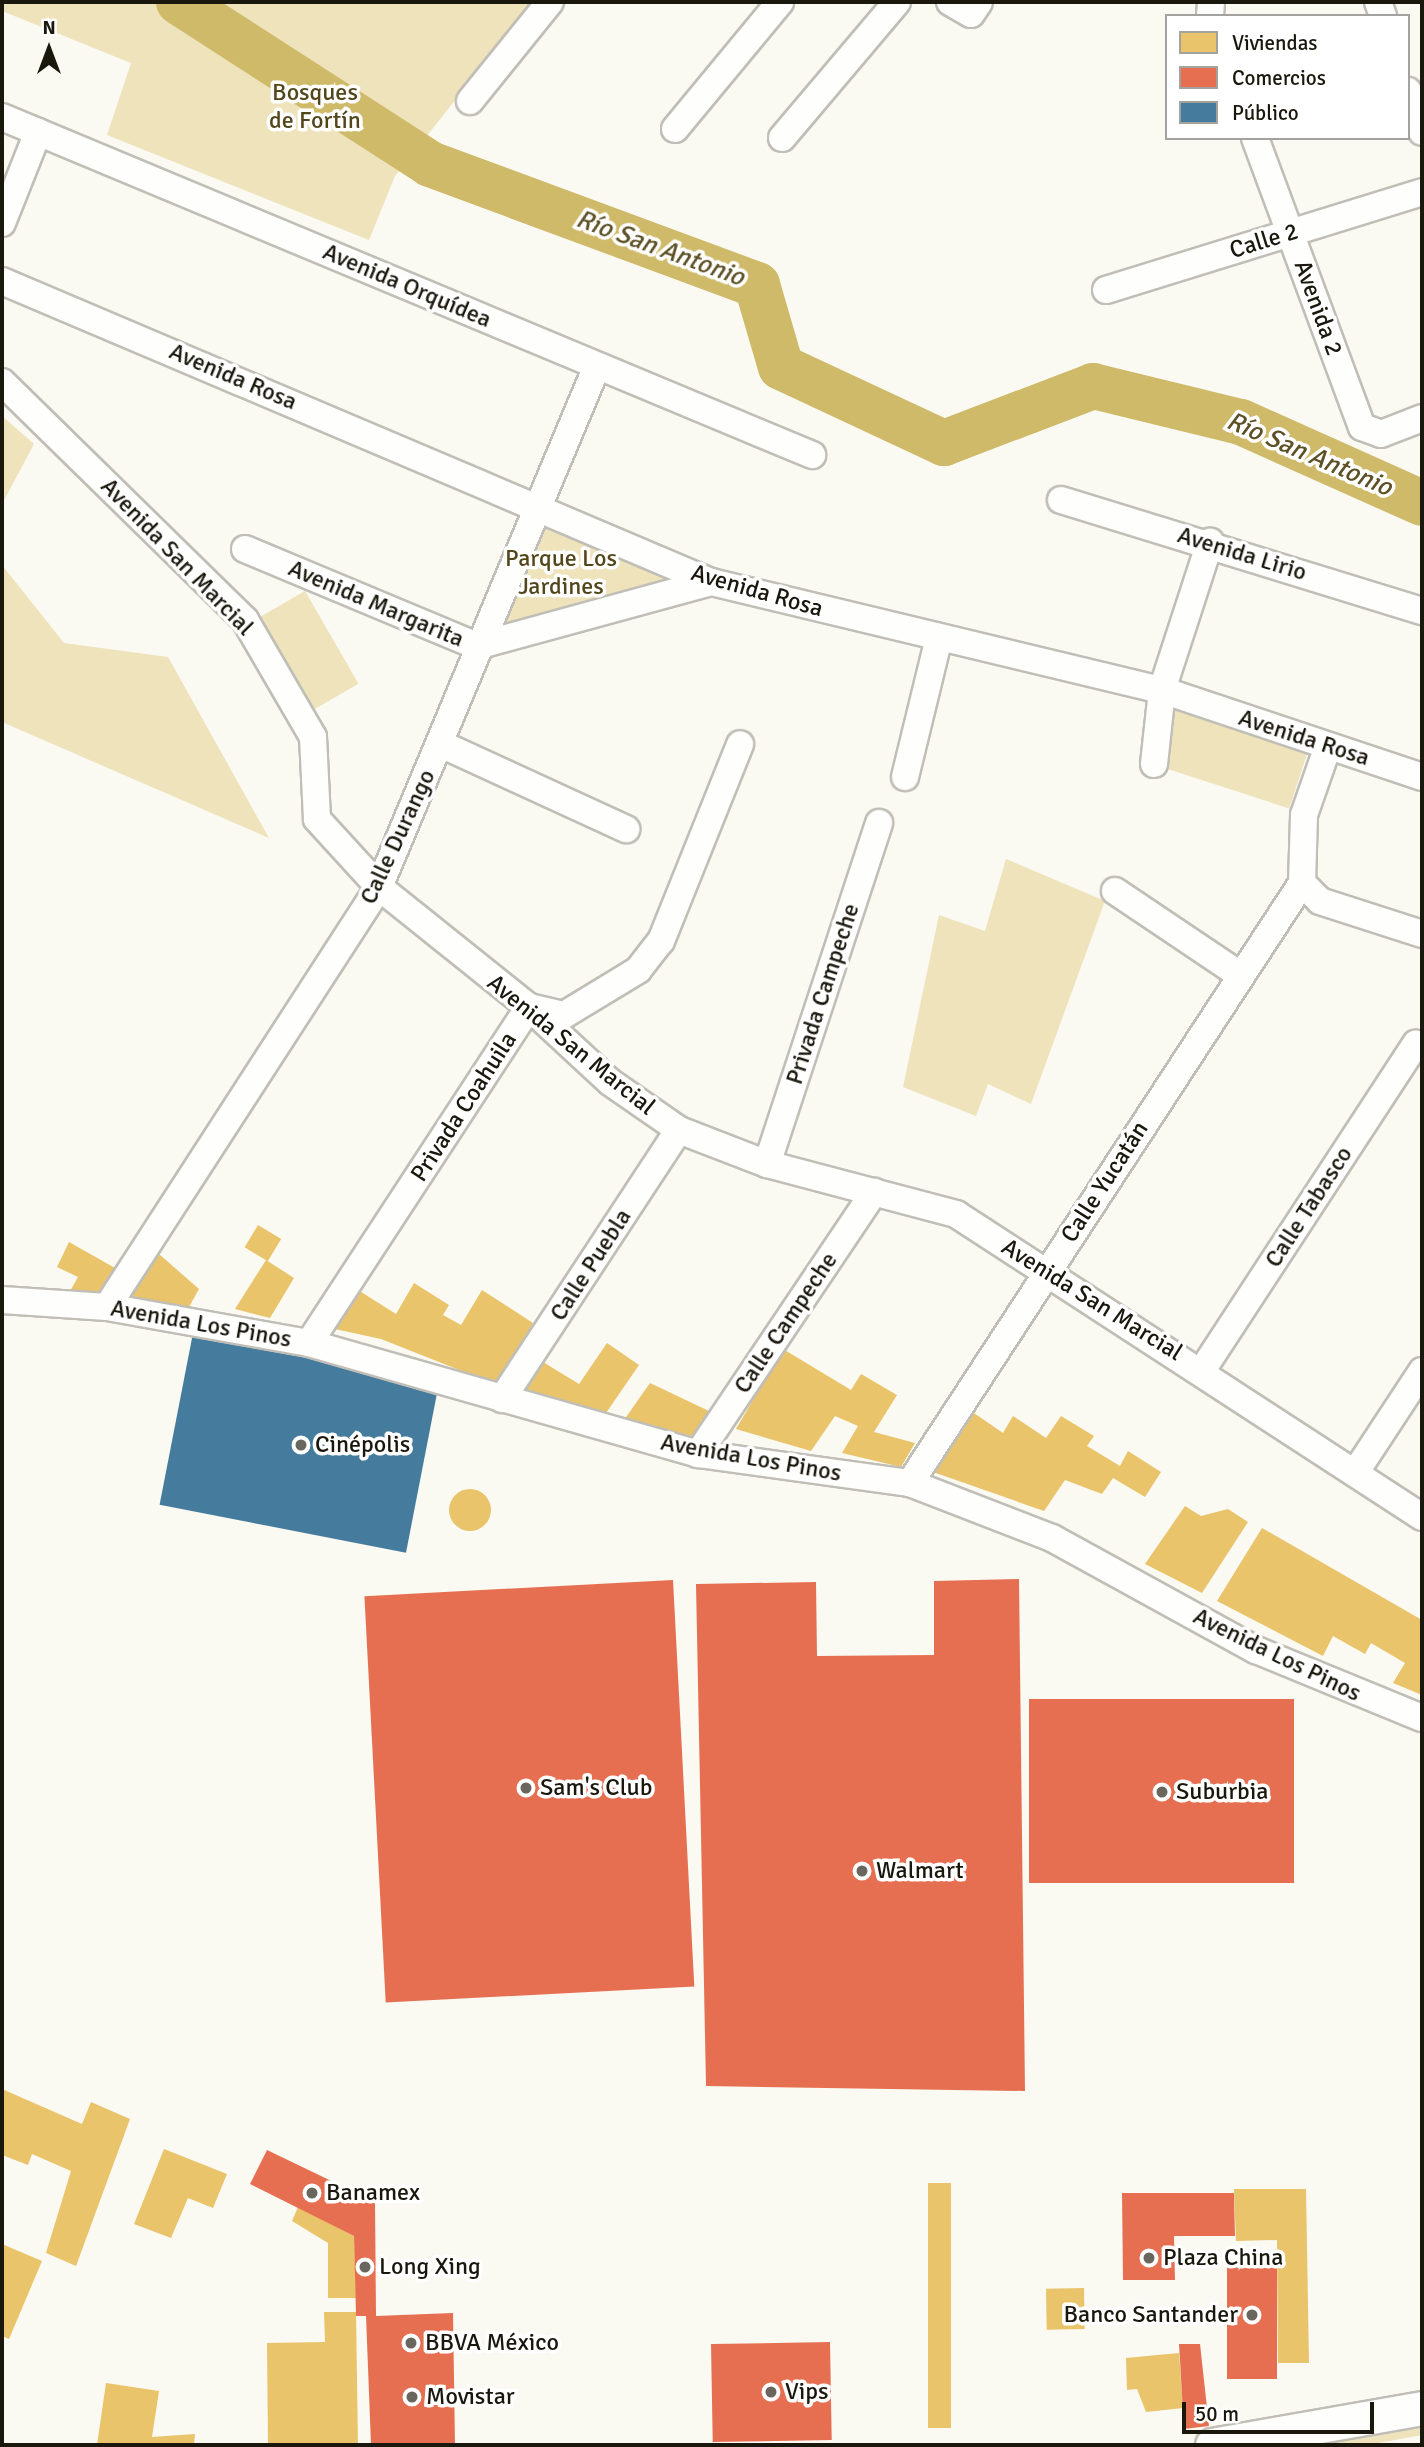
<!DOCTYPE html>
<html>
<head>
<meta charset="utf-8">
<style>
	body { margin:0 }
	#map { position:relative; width:1424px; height:2447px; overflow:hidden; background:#faf9f2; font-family:Signika,sans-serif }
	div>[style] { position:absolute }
	.green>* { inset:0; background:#eee3bb; transform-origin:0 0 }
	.homes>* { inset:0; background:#e9c46a; transform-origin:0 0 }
	.round { border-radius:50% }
	.shops>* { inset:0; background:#e76f51; transform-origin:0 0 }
	.public>* { inset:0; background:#457b9d; transform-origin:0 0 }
	.river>* { height:46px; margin:-23px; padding:0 23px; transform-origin:23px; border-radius:23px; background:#cfba6a }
	.roads { filter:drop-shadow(2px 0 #c0beb6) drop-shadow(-2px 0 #c0beb6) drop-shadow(0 2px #c0beb6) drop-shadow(0 -2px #c0beb6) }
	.minor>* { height:26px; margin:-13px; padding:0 13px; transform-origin:13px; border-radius:13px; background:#fefefd }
	.major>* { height:33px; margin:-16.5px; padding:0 16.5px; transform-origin:16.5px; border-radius:16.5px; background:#fefefd }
	.dots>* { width:19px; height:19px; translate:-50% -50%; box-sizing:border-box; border:4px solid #fff; border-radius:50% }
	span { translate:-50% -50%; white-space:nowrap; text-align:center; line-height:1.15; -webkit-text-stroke:7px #fff; paint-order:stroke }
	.park-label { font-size:24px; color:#52461a }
	.street-label { font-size:24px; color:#1a170d }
	.poi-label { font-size:24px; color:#1a170d }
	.left { translate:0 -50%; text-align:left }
	.right { translate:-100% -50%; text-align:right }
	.water-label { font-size:26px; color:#5c5024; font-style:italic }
	.frame { position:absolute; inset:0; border:4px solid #1a170d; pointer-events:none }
	.legend { position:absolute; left:1165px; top:14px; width:245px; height:126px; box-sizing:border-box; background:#fff; border:2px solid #a3a29e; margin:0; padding:9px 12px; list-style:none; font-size:21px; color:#1a170d }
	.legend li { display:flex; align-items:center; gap:14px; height:35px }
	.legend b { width:35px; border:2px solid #a3a29e }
	.north { position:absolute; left:14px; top:14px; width:70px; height:70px; -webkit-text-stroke:5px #fff; paint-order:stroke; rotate:0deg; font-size:19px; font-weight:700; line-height:28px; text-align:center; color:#1a170d }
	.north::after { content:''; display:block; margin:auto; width:24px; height:32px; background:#1a170d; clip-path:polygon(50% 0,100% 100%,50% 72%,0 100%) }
	.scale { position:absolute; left:1182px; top:2402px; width:192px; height:32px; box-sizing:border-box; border:4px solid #1a170d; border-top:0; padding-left:9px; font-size:21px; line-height:24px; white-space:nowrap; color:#1a170d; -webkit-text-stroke:5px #fff; paint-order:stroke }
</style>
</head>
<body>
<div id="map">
	<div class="green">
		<i style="clip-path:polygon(2px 2px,533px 2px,395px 176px,369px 240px,107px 135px,131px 63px,2px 11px)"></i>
		<i style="clip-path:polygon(2px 416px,34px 444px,2px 504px)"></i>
		<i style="clip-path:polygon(547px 525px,669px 579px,511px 631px,501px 618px)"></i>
		<i style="clip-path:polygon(2px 565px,64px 643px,168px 657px,269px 838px,2px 722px)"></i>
		<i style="left:305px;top:591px;width:107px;height:54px;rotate:60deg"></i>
		<i style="left:1174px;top:710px;width:140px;height:58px;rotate:18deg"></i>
		<i style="clip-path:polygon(1006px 859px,1105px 901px,1031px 1104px,988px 1084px,976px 1116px,903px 1087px,939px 915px,985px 931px)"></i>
		<i style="clip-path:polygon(1422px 2426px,1422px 2435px,1367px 2445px,1313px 2445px)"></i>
	</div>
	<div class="homes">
		<i style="left:258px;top:1225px;width:27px;height:26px;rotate:31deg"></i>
		<i style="clip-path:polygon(69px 1242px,115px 1268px,98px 1295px,69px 1293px,78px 1277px,57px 1267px)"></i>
		<i style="clip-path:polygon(159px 1254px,199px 1289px,189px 1307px,130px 1297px)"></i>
		<i style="clip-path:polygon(266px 1260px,294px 1278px,270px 1318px,235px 1309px)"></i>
		<i style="clip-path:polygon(414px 1283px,449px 1305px,443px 1315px,461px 1325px,482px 1290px,533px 1323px,497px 1385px,381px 1339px,335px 1329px,358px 1290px,396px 1314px)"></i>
		<i style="clip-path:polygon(607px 1343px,639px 1365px,604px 1416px,522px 1395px,543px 1362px,579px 1384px)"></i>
		<i style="clip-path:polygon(783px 1349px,851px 1390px,861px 1374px,897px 1395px,874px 1432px,915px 1443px,901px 1467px,842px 1453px,858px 1426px,835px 1416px,811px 1451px,736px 1429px)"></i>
		<i style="clip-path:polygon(650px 1383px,709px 1411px,692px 1436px,624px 1420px)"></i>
		<i style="clip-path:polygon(971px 1411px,1003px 1433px,1013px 1416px,1046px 1438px,1061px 1416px,1094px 1436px,1087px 1446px,1120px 1466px,1128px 1451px,1161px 1472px,1145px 1497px,1113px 1478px,1102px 1494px,1065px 1480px,1044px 1511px,933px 1472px)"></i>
		<i class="round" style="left:449px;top:1489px;width:42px;height:42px"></i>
		<i style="clip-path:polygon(1185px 1506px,1201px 1516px,1228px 1509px,1248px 1522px,1202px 1593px,1145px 1564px)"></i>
		<i style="clip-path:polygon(1262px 1528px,1422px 1620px,1422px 1695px,1393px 1683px,1405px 1663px,1371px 1643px,1365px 1654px,1333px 1636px,1323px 1656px,1217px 1601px)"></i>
		<i style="clip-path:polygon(2px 2089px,82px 2124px,91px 2102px,130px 2119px,76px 2266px,46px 2253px,71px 2171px,32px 2154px,28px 2165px,2px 2155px)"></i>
		<i style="clip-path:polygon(164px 2149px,227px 2174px,213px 2208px,188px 2198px,171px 2238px,134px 2224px)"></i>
		<i style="left:928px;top:2183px;width:23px;height:245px"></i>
		<i style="clip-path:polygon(1234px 2189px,1306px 2189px,1309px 2363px,1278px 2363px,1277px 2240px,1236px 2241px)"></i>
		<i style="clip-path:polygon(298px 2207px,354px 2236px,356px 2298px,328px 2298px,328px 2243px,292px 2221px)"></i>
		<i style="clip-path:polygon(2px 2244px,42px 2261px,9px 2339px,2px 2336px)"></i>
		<i style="left:1084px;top:2288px;width:41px;height:38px;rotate:89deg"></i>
		<i style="clip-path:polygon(324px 2312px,356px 2312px,358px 2445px,268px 2445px,267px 2343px,325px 2342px)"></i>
		<i style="clip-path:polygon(1179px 2353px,1183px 2408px,1146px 2412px,1137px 2389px,1127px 2390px,1126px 2358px)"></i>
		<i style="clip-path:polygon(106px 2383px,159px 2391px,152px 2437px,195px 2434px,194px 2445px,97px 2445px)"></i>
	</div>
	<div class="shops">
		<i style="clip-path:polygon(1019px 1579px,1025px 2091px,706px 2086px,696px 1584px,816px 1582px,817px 1656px,934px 1655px,934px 1581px)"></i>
		<i style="left:673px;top:1580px;width:407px;height:309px;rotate:87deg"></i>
		<i style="left:1294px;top:1699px;width:184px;height:265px;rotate:90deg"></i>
		<i style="clip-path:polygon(267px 2150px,375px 2202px,376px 2316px,453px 2313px,455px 2445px,371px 2445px,366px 2316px,356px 2316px,354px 2236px,250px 2184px)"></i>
		<i style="clip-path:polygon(1122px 2193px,1234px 2193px,1235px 2236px,1174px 2236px,1175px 2280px,1123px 2280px)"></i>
		<i style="left:1227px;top:2267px;width:50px;height:112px"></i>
		<i style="left:830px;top:2342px;width:98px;height:119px;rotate:89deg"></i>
		<i style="clip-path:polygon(1179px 2344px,1200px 2344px,1209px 2426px,1184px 2429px)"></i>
	</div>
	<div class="public">
		<i style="left:193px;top:1333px;width:251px;height:175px;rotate:11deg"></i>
	</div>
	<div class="river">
		<i style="left:179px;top:2px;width:299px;rotate:32.8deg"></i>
		<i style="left:430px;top:164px;width:349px;rotate:20.3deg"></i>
		<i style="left:757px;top:285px;width:85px;rotate:73.7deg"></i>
		<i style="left:781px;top:367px;width:180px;rotate:25deg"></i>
		<i style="left:944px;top:443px;width:160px;rotate:-20.9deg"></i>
		<i style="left:1093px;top:386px;width:152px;rotate:13.7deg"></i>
		<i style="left:1241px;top:422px;width:198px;rotate:24.1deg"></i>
	</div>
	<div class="roads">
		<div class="minor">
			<i style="left:950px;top:2px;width:24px;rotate:30deg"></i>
			<i style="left:971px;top:14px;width:14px;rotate:-56deg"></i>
			<i style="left:1378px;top:2px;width:15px;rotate:70deg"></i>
			<i style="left:1210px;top:16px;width:14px;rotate:-86deg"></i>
			<i style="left:1408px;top:91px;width:43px;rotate:71.1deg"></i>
			<i style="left:470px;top:101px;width:127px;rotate:-51.1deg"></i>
			<i style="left:2px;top:117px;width:878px;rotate:22.65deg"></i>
			<i style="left:675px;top:129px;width:165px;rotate:-50.4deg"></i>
			<i style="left:782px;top:138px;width:178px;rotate:-49.8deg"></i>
			<i style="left:1255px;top:138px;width:308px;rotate:69.7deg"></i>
			<i style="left:1362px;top:427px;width:20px;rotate:20deg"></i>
			<i style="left:1381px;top:434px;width:44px;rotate:-21.3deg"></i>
			<i style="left:2px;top:223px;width:98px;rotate:-68.4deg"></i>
			<i style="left:2px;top:281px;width:770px;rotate:23deg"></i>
			<i style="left:711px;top:582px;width:464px;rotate:13.5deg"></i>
			<i style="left:1162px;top:690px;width:274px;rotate:18.5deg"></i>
			<i style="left:1106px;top:290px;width:331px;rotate:-17.2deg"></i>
			<i style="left:2px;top:382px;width:340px;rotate:44.4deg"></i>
			<i style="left:245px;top:620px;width:135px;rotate:59.8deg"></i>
			<i style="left:313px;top:737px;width:82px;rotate:87.2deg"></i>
			<i style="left:317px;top:819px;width:92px;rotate:47.6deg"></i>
			<i style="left:379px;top:887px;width:192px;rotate:38.7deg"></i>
			<i style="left:529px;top:1007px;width:110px;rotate:42.8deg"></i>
			<i style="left:610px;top:1082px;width:84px;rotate:34.8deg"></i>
			<i style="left:679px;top:1130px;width:94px;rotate:21.1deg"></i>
			<i style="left:767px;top:1164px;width:196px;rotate:14.8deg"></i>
			<i style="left:956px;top:1214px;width:556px;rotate:33.03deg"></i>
			<i style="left:1061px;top:500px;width:378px;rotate:17.1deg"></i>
			<i style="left:245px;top:549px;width:251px;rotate:22.7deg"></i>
			<i style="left:477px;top:646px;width:243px;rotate:-15.3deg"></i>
			<i style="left:441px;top:744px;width:204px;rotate:24.7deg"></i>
			<i style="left:1154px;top:764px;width:74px;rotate:-83.8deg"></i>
			<i style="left:1162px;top:690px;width:156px;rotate:-72deg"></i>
			<i style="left:905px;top:777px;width:144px;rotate:-76.3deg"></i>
			<i style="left:1302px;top:883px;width:68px;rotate:-88.3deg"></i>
			<i style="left:1304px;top:815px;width:73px;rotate:-70.8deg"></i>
			<i style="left:1302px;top:883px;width:25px;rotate:45deg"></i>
			<i style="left:1320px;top:901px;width:107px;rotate:17.9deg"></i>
			<i style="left:1115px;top:891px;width:151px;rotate:33.9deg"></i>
			<i style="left:767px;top:1164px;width:359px;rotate:-71.8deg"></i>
			<i style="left:2px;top:1300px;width:105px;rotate:3.8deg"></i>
			<i style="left:107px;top:1307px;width:205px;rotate:10.1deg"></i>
			<i style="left:309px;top:1343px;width:405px;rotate:15.9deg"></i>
			<i style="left:698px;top:1454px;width:214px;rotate:7.8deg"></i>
			<i style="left:910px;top:1483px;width:152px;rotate:21.2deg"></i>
			<i style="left:1052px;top:1538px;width:233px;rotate:28.8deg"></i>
			<i style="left:1256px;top:1650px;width:179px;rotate:22.3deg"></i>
			<i style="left:107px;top:1307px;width:500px;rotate:-57.07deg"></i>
			<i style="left:379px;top:887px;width:565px;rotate:-67.29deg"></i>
			<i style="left:309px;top:1343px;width:402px;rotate:-56.8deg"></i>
			<i style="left:529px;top:1007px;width:36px;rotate:13deg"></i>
			<i style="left:564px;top:1015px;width:87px;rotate:-31.3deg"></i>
			<i style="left:638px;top:970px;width:37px;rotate:-52deg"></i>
			<i style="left:661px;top:941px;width:212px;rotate:-68.1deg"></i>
			<i style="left:1203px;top:1369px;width:389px;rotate:-56.8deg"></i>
			<i style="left:502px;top:1399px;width:322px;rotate:-56.7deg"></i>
			<i style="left:698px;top:1454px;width:316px;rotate:-56.1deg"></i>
			<i style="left:1355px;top:1473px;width:122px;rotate:-56.7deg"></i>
			<i style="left:910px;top:1483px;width:717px;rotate:-56.84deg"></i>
		</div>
		<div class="major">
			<i style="left:1212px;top:2445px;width:213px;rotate:-10deg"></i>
		</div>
	</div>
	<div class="dots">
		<i style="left:301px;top:1445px;background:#68665d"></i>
		<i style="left:526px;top:1788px;background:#68665d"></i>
		<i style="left:1162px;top:1792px;background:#68665d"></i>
		<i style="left:862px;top:1871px;background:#68665d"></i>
		<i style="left:312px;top:2193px;background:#68665d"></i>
		<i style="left:1149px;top:2258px;background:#68665d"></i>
		<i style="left:365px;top:2267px;background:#68665d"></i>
		<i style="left:1252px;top:2315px;background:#68665d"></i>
		<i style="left:411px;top:2343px;background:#68665d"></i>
		<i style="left:771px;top:2392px;background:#68665d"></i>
		<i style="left:412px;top:2397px;background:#68665d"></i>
	</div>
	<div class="park-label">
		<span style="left:315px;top:107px">Bosques<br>de Fortín</span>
		<span style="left:561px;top:573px">Parque Los<br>Jardines</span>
	</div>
	<div class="street-label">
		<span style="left:1264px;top:241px;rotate:-17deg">Calle 2</span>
		<span style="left:407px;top:286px;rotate:23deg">Avenida Orquídea</span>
		<span style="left:1318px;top:308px;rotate:70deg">Avenida 2</span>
		<span style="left:233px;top:377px;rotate:23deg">Avenida Rosa</span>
		<span style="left:1242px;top:554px;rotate:17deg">Avenida Lirio</span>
		<span style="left:177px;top:557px;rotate:46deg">Avenida San Marcial</span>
		<span style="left:757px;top:591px;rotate:16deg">Avenida Rosa</span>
		<span style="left:376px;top:604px;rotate:23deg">Avenida Margarita</span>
		<span style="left:1304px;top:738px;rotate:18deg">Avenida Rosa</span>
		<span style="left:398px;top:837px;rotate:-65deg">Calle Durango</span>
		<span style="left:823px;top:994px;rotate:-72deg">Privada Campeche</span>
		<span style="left:571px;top:1045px;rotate:39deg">Avenida San Marcial</span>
		<span style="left:464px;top:1107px;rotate:-57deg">Privada Coahuila</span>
		<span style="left:1105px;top:1182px;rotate:-57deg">Calle Yucatán</span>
		<span style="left:1309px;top:1207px;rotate:-57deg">Calle Tabasco</span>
		<span style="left:591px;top:1265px;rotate:-57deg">Calle Puebla</span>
		<span style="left:1092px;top:1300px;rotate:32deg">Avenida San Marcial</span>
		<span style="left:786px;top:1323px;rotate:-56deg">Calle Campeche</span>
		<span style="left:201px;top:1324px;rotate:10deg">Avenida Los Pinos</span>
		<span style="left:751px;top:1458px;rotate:10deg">Avenida Los Pinos</span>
		<span style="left:1277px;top:1655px;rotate:26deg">Avenida Los Pinos</span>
	</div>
	<div class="poi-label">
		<span class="left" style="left:315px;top:1445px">Cinépolis</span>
		<span class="left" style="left:540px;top:1788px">Sam's Club</span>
		<span class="left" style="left:1176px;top:1792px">Suburbia</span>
		<span class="left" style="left:876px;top:1871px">Walmart</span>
		<span class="left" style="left:326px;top:2193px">Banamex</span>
		<span class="left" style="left:1163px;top:2258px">Plaza China</span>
		<span class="left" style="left:379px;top:2267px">Long Xing</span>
		<span class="right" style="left:1238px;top:2315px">Banco Santander</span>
		<span class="left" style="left:425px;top:2343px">BBVA México</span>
		<span class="left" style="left:785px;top:2392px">Vips</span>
		<span class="left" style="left:426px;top:2397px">Movistar</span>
	</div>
	<div class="water-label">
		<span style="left:660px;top:249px;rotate:20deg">Río San Antonio</span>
		<span style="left:1309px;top:455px;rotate:23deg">Río San Antonio</span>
	</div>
	<div class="frame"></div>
	<ul class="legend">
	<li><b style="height:19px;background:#e9c46a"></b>Viviendas</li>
	<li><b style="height:19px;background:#e76f51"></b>Comercios</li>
	<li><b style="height:19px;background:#457b9d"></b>Público</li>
	</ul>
	<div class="north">N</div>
	<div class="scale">50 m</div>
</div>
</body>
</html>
